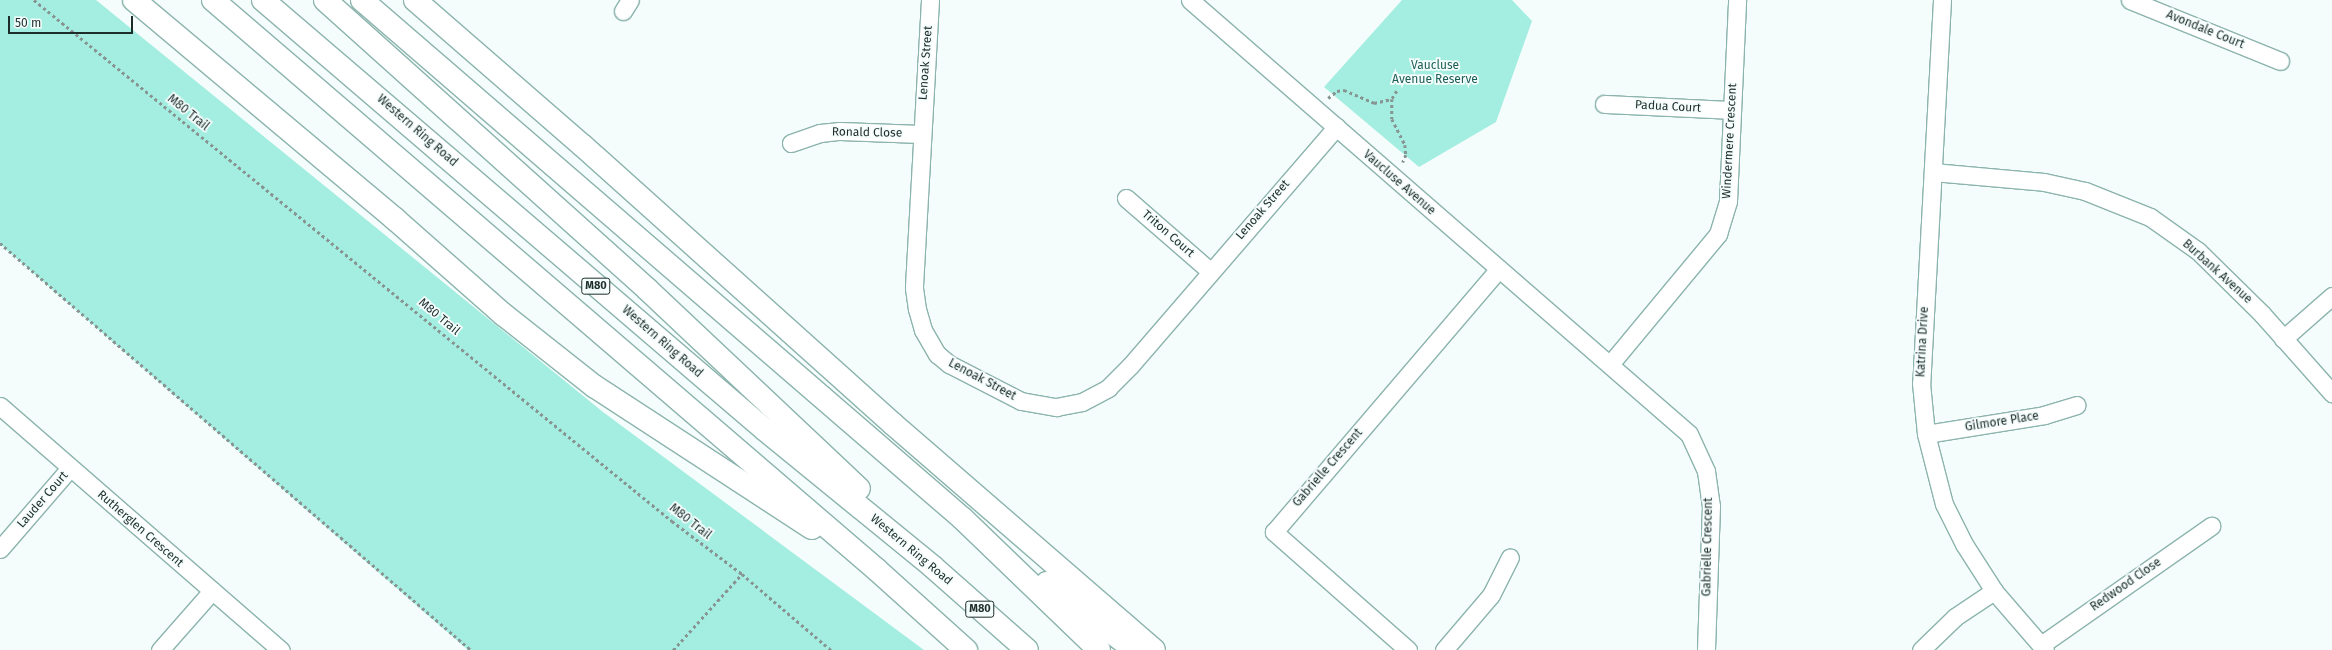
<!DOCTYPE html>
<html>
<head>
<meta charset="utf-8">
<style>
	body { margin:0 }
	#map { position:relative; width:2332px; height:650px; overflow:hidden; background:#f5fdfc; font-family:"Fira Sans",sans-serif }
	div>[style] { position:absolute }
	.green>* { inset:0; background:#a4eee1 }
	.path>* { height:2.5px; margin-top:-1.25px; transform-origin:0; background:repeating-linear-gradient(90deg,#879492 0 3px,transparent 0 6px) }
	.roads { filter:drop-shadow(1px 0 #8cb4ad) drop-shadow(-1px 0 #8cb4ad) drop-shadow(0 1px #8cb4ad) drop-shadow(0 -1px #8cb4ad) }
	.minor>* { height:17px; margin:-8.5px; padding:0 8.5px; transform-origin:8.5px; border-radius:8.5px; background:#fff }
	.motorway>* { height:22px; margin:-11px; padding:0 11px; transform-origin:11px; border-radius:11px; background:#fff }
	span { translate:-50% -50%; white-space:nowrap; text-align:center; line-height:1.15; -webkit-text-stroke:3.5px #f5fdfc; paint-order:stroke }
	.shield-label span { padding:1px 3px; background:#f5fdfc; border:1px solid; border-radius:3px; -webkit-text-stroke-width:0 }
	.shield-label { font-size:11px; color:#1c2d2a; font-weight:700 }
	.street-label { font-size:12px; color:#1c2d2a }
	.park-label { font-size:12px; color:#1c5e56 }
	.scale { position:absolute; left:8px; top:16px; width:125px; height:18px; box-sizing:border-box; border:2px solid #1c2d2a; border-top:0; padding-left:5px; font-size:12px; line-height:14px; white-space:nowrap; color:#1c2d2a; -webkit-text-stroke:3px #f5fdfc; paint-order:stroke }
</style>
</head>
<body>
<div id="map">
	<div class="green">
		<i style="clip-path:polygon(0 0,96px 0,603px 412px,924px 650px,468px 650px,0 244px)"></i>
		<i style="clip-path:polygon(1402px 0,1512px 0,1532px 21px,1496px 122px,1419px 167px,1324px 87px)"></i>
	</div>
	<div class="path">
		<i style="left:34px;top:0;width:824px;rotate:39.24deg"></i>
		<i style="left:672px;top:521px;width:88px;rotate:37.1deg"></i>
		<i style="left:742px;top:574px;width:117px;rotate:40.5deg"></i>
		<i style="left:1397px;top:91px;width:9px;rotate:122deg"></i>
		<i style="left:1392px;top:99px;width:20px;rotate:90deg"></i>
		<i style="left:1392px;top:119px;width:29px;rotate:63deg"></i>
		<i style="left:1405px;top:145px;width:10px;rotate:84deg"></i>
		<i style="left:1406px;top:155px;width:8px;rotate:113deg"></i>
		<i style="left:1328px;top:98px;width:11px;rotate:-38deg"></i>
		<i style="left:1337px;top:91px;width:7px;rotate:-8deg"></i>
		<i style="left:1344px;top:90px;width:33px;rotate:23deg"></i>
		<i style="left:1374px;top:103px;width:17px;rotate:-13deg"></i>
		<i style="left:0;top:243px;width:622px;rotate:40.83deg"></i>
		<i style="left:673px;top:650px;width:103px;rotate:-47.8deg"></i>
	</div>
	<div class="roads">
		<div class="minor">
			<i style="left:930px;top:0;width:288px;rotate:93.2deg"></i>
			<i style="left:914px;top:288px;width:21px;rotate:82deg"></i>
			<i style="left:917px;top:309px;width:22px;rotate:74deg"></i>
			<i style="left:923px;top:330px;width:28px;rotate:60deg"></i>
			<i style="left:937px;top:354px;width:16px;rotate:40deg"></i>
			<i style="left:949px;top:364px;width:81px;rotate:27.2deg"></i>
			<i style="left:1021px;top:401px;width:36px;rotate:10deg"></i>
			<i style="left:1056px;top:407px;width:26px;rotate:-11deg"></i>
			<i style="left:1082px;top:402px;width:30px;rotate:-28deg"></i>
			<i style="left:1108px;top:388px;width:31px;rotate:-45deg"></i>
			<i style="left:1130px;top:366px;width:316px;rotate:-49.2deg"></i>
			<i style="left:1190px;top:0;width:661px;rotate:41.01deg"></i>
			<i style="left:1689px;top:434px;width:41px;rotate:65.3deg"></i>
			<i style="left:1706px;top:471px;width:35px;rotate:82deg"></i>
			<i style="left:1711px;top:506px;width:144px;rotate:92deg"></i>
			<i style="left:1942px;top:0;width:384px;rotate:93.1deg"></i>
			<i style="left:1921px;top:383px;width:51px;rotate:84.4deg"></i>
			<i style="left:1926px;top:434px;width:72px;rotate:75.6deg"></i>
			<i style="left:1944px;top:504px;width:45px;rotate:63.4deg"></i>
			<i style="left:1964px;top:544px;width:56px;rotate:57.4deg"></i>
			<i style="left:1994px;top:591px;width:78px;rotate:49.2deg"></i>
			<i style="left:2130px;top:0;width:162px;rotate:22.1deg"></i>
			<i style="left:623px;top:11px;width:13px;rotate:-58deg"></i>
			<i style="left:1604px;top:104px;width:127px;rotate:2.7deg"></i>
			<i style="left:791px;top:143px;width:31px;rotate:-19deg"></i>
			<i style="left:820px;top:133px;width:20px;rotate:-6deg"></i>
			<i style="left:840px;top:131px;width:81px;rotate:2.1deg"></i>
			<i style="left:1933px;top:172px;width:111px;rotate:5.1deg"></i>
			<i style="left:2044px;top:182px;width:42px;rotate:12.4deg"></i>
			<i style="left:2085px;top:191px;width:70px;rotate:21.8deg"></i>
			<i style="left:2150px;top:217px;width:59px;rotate:35.3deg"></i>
			<i style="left:2198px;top:251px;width:90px;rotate:44.5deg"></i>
			<i style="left:2262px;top:314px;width:106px;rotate:48.5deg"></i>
			<i style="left:1126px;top:198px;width:111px;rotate:41deg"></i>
			<i style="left:2283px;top:339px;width:65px;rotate:-41.3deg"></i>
			<i style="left:1611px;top:363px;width:168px;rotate:-50.3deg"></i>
			<i style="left:1718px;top:234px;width:34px;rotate:-73deg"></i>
			<i style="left:1728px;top:201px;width:201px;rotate:-87.4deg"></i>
			<i style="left:0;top:406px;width:372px;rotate:41deg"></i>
			<i style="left:1926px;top:434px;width:120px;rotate:-9.1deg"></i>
			<i style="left:2044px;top:415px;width:34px;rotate:-17deg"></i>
			<i style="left:0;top:549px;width:107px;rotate:-49.2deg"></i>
			<i style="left:2041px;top:645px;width:208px;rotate:-35deg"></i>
			<i style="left:160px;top:650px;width:79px;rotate:-48.6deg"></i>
			<i style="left:1408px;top:650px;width:179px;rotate:-138.6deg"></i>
			<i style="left:1274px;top:532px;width:346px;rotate:-49.5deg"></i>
			<i style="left:1444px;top:650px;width:72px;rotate:-49.5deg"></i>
			<i style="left:1491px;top:595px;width:42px;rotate:-63.4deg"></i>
			<i style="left:1921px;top:650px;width:47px;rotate:-44.1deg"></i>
			<i style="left:1955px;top:617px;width:47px;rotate:-33.7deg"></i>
		</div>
		<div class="motorway">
			<i style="left:134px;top:0;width:341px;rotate:40deg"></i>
			<i style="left:395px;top:219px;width:145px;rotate:41.4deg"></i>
			<i style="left:504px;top:315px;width:115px;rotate:38.3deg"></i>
			<i style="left:594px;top:386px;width:260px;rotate:33.1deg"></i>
			<i style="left:213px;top:0;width:875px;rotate:40.64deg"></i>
			<i style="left:877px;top:570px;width:120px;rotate:42deg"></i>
			<i style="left:263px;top:0;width:660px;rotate:40.57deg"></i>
			<i style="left:764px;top:429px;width:218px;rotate:39.2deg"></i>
			<i style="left:933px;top:567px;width:125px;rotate:41.4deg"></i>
			<i style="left:325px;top:0;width:433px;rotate:41.9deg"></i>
			<i style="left:647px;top:289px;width:291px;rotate:43.3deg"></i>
			<i style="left:362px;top:0;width:793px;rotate:40.81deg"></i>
			<i style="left:962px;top:518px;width:190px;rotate:43.9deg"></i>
			<i style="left:415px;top:0;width:221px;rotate:41deg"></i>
			<i style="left:582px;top:145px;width:418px;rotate:41.9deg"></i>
			<i style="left:893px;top:424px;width:345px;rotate:40.9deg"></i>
			<i style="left:1047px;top:583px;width:102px;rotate:37.4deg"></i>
		</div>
	</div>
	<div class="shield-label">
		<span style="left:596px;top:286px">M80</span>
		<span style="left:980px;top:609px">M80</span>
	</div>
	<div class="street-label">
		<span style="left:2205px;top:30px;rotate:22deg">Avondale Court</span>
		<span style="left:926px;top:63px;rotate:-86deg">Lenoak Street</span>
		<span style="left:1668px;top:107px;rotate:3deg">Padua Court</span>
		<span style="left:188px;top:113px;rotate:39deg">M80 Trail</span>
		<span style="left:417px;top:131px;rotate:41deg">Western Ring Road</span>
		<span style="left:867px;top:133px;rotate:1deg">Ronald Close</span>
		<span style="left:1730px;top:141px;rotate:-87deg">Windermere Crescent</span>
		<span style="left:1399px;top:183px;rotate:41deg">Vaucluse Avenue</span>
		<span style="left:1263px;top:210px;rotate:-49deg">Lenoak Street</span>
		<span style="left:1168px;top:234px;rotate:41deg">Triton Court</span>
		<span style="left:2217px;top:272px;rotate:42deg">Burbank Avenue</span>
		<span style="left:439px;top:317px;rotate:40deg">M80 Trail</span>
		<span style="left:662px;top:342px;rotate:41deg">Western Ring Road</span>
		<span style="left:1923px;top:342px;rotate:-87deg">Katrina Drive</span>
		<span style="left:982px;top:380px;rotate:28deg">Lenoak Street</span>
		<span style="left:2002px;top:422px;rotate:-9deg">Gilmore Place</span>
		<span style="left:1328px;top:468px;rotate:-49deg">Gabrielle Crescent</span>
		<span style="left:43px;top:500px;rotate:-49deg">Lauder Court</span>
		<span style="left:690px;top:522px;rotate:38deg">M80 Trail</span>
		<span style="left:140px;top:529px;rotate:41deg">Rutherglen Crescent</span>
		<span style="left:1708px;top:547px;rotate:-89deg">Gabrielle Crescent</span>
		<span style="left:911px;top:550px;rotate:40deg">Western Ring Road</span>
		<span style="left:2126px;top:585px;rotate:-35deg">Redwood Close</span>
	</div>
	<div class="park-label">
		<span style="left:1435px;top:73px">Vaucluse<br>Avenue Reserve</span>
	</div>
	<div class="scale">50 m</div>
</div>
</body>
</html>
